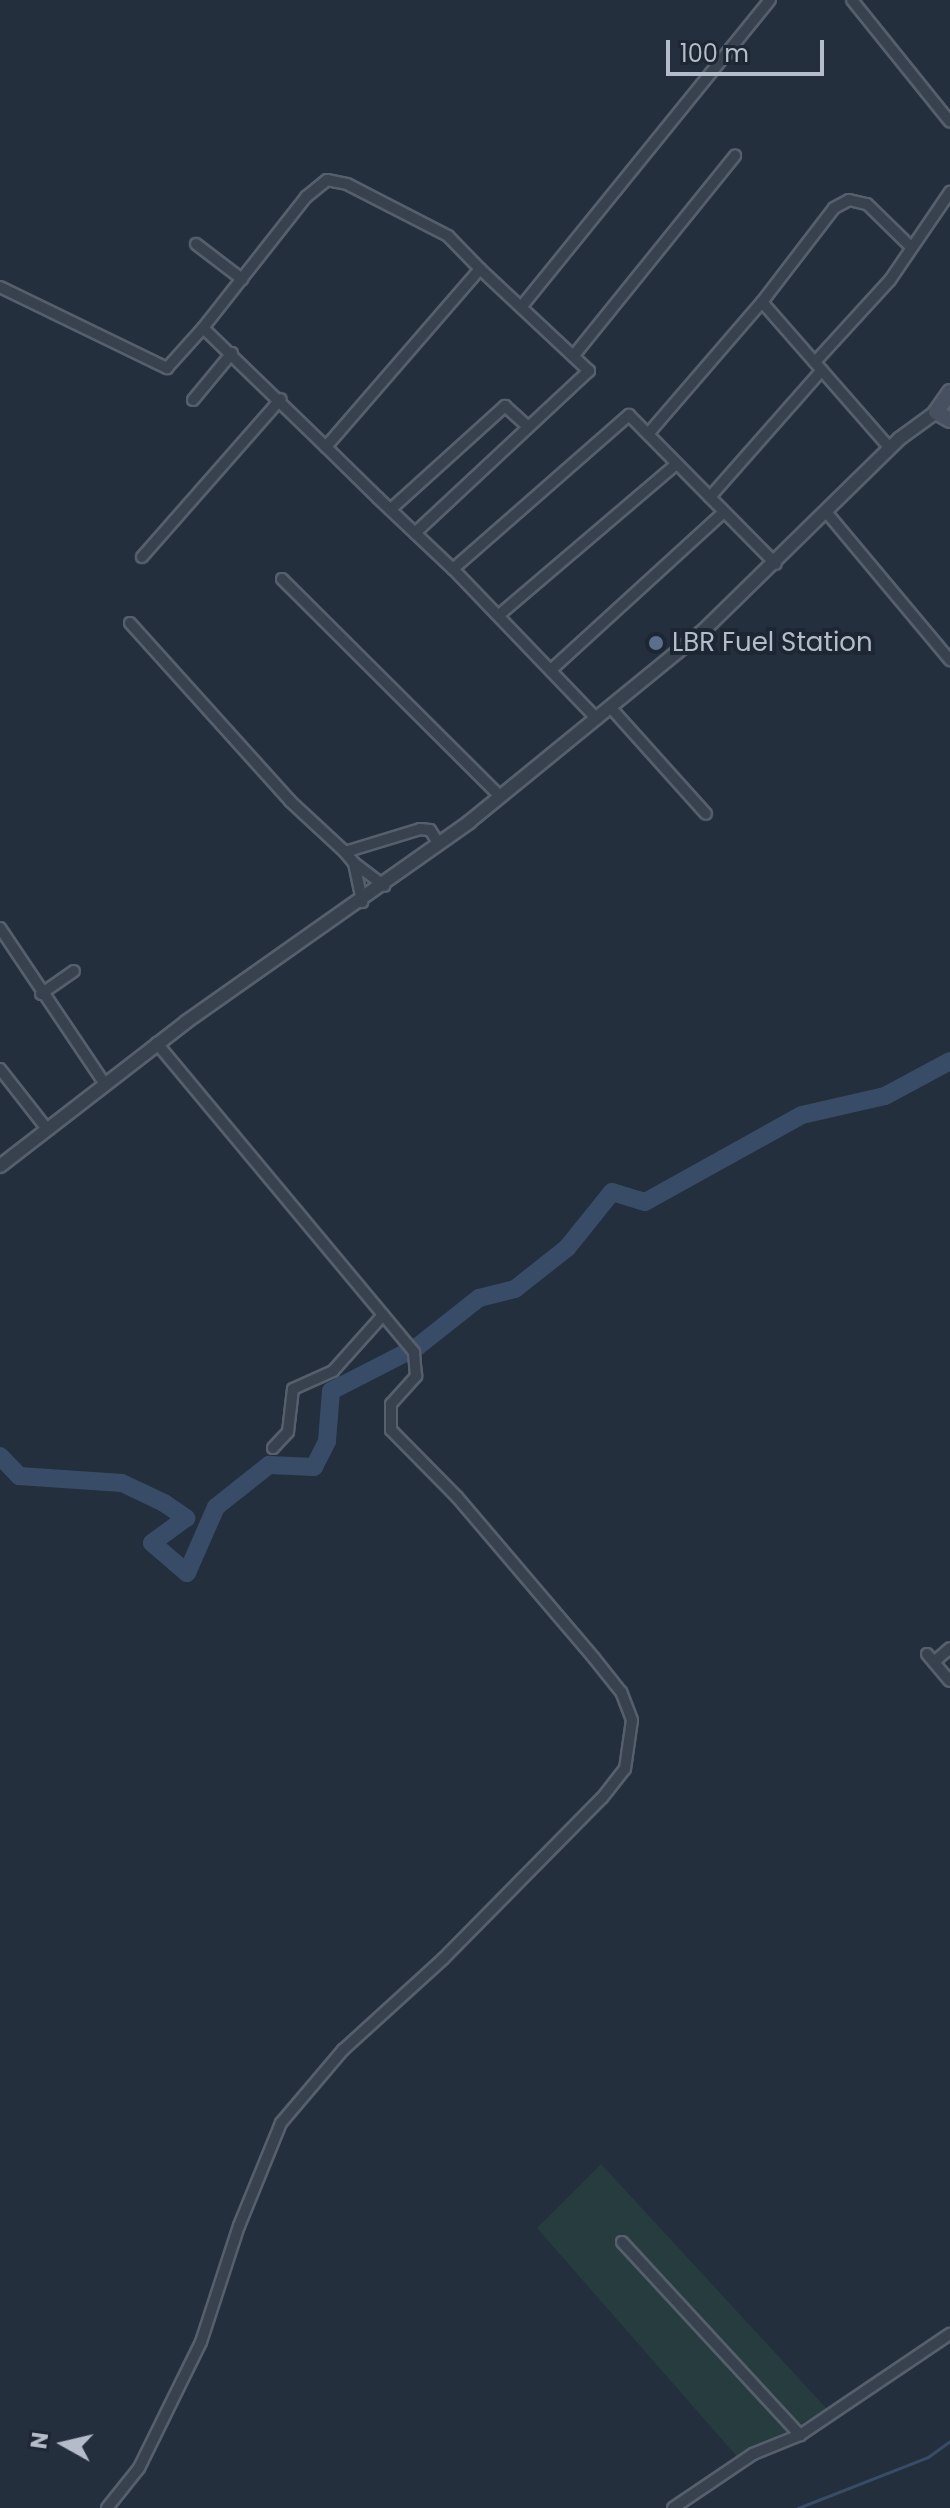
<!DOCTYPE html>
<html>
<head>
<meta charset="utf-8">
<style>
	body { margin:0 }
	#map { position:relative; width:950px; height:2508px; overflow:hidden; background:#242f3e; font-family:Poppins,sans-serif }
	div>[style] { position:absolute }
	.green>* { inset:0; background:#263c3f }
	.stream>* { height:3px; margin:-1.5px; padding:0 1.5px; transform-origin:1.5px; border-radius:1.5px; background:#394c67 }
	.river>* { height:18px; margin:-9px; padding:0 9px; transform-origin:9px; border-radius:9px; background:#394c67 }
	.roads { filter:drop-shadow(2px 0 #565f6c) drop-shadow(-2px 0 #565f6c) drop-shadow(0 2px #565f6c) drop-shadow(0 -2px #565f6c) }
	.minor>* { height:10px; margin:-5px; padding:0 5px; transform-origin:5px; border-radius:5px; background:#38414e }
	.tertiary>* { height:12px; margin:-6px; padding:0 6px; transform-origin:6px; border-radius:6px; background:#38414e }
	.secondary>* { height:14px; margin:-7px; padding:0 7px; transform-origin:7px; border-radius:7px; background:#465061 }
	.dots>* { width:22px; height:22px; translate:-50% -50%; box-sizing:border-box; border:4px solid #1d2633; border-radius:50% }
	span { translate:-50% -50%; white-space:nowrap; text-align:center; line-height:1.15; -webkit-text-stroke:8px #1d2633; paint-order:stroke }
	.poi-label { font-size:26px; color:#b4bcc9 }
	.left { translate:0 -50%; text-align:left }
	.north { position:absolute; left:24px; top:2404px; width:80px; height:80px; -webkit-text-stroke:6px #1d2633; paint-order:stroke; rotate:278deg; font-size:22px; font-weight:700; line-height:32px; text-align:center; color:#b4bcc9 }
	.north::after { content:''; display:block; margin:auto; width:28px; height:36px; background:#b4bcc9; clip-path:polygon(50% 0,100% 100%,50% 72%,0 100%) }
	.scale { position:absolute; left:666px; top:40px; width:158px; height:36px; box-sizing:border-box; border:4px solid #b4bcc9; border-top:0; padding-left:10px; font-size:24px; line-height:28px; white-space:nowrap; color:#b4bcc9; -webkit-text-stroke:6px #1d2633; paint-order:stroke }
</style>
</head>
<body>
<div id="map">
	<div class="green">
		<i style="clip-path:polygon(601px 2164px,827px 2409px,739px 2459px,537px 2228px)"></i>
	</div>
	<div class="stream">
		<i style="left:798px;top:2508px;width:140px;rotate:-21.4deg"></i>
		<i style="left:928px;top:2457px;width:27px;rotate:-36deg"></i>
	</div>
	<div class="river">
		<i style="left:0;top:1456px;width:28px;rotate:46deg"></i>
		<i style="left:19px;top:1476px;width:103px;rotate:3.9deg"></i>
		<i style="left:122px;top:1483px;width:47px;rotate:25.5deg"></i>
		<i style="left:164px;top:1503px;width:27px;rotate:34deg"></i>
		<i style="left:186px;top:1518px;width:42px;rotate:143.7deg"></i>
		<i style="left:152px;top:1543px;width:46px;rotate:40.6deg"></i>
		<i style="left:187px;top:1573px;width:72px;rotate:-66.3deg"></i>
		<i style="left:216px;top:1507px;width:68px;rotate:-38.4deg"></i>
		<i style="left:269px;top:1465px;width:45px;rotate:2.5deg"></i>
		<i style="left:314px;top:1467px;width:29px;rotate:-63deg"></i>
		<i style="left:327px;top:1441px;width:50px;rotate:-85.4deg"></i>
		<i style="left:331px;top:1391px;width:97px;rotate:-27.1deg"></i>
		<i style="left:417px;top:1347px;width:79px;rotate:-38.3deg"></i>
		<i style="left:479px;top:1298px;width:37px;rotate:-14deg"></i>
		<i style="left:515px;top:1289px;width:66px;rotate:-38.3deg"></i>
		<i style="left:567px;top:1248px;width:72px;rotate:-51.2deg"></i>
		<i style="left:612px;top:1192px;width:34px;rotate:17deg"></i>
		<i style="left:645px;top:1202px;width:179px;rotate:-29deg"></i>
		<i style="left:802px;top:1115px;width:85px;rotate:-12.9deg"></i>
		<i style="left:885px;top:1096px;width:74px;rotate:-28.3deg"></i>
	</div>
	<div class="roads">
		<div class="minor">
			<i style="left:852px;top:0;width:156px;rotate:51.2deg"></i>
			<i style="left:196px;top:244px;width:58px;rotate:37.3deg"></i>
			<i style="left:0;top:287px;width:186px;rotate:25.9deg"></i>
			<i style="left:167px;top:368px;width:54px;rotate:-48deg"></i>
			<i style="left:762px;top:302px;width:194px;rotate:48.8deg"></i>
			<i style="left:522px;top:306px;width:394px;rotate:-51deg"></i>
			<i style="left:575px;top:354px;width:255px;rotate:-51.1deg"></i>
			<i style="left:815px;top:362px;width:111px;rotate:-47.6deg"></i>
			<i style="left:890px;top:280px;width:107px;rotate:-55.7deg"></i>
			<i style="left:193px;top:400px;width:61px;rotate:-50.3deg"></i>
			<i style="left:648px;top:434px;width:174px;rotate:-49.2deg"></i>
			<i style="left:762px;top:302px;width:118px;rotate:-52.5deg"></i>
			<i style="left:834px;top:208px;width:17px;rotate:-28deg"></i>
			<i style="left:849px;top:200px;width:18px;rotate:13deg"></i>
			<i style="left:867px;top:204px;width:62px;rotate:44.3deg"></i>
			<i style="left:326px;top:447px;width:171px;rotate:-135.9deg"></i>
			<i style="left:203px;top:328px;width:167px;rotate:-51.8deg"></i>
			<i style="left:306px;top:197px;width:27px;rotate:-39deg"></i>
			<i style="left:327px;top:180px;width:20px;rotate:11deg"></i>
			<i style="left:347px;top:184px;width:114px;rotate:27.2deg"></i>
			<i style="left:448px;top:236px;width:46px;rotate:45.9deg"></i>
			<i style="left:710px;top:497px;width:169px;rotate:-48.6deg"></i>
			<i style="left:391px;top:509px;width:154px;rotate:-42.1deg"></i>
			<i style="left:505px;top:406px;width:28px;rotate:42deg"></i>
			<i style="left:827px;top:513px;width:192px;rotate:50.1deg"></i>
			<i style="left:415px;top:533px;width:238px;rotate:-43deg"></i>
			<i style="left:589px;top:371px;width:149px;rotate:-136.9deg"></i>
			<i style="left:480px;top:269px;width:235px;rotate:130.9deg"></i>
			<i style="left:326px;top:447px;width:73px;rotate:44.4deg"></i>
			<i style="left:378px;top:498px;width:103px;rotate:43.4deg"></i>
			<i style="left:142px;top:557px;width:210px;rotate:-48.7deg"></i>
			<i style="left:282px;top:579px;width:308px;rotate:44.9deg"></i>
			<i style="left:499px;top:615px;width:231px;rotate:-40.4deg"></i>
			<i style="left:130px;top:623px;width:239px;rotate:48deg"></i>
			<i style="left:290px;top:801px;width:75px;rotate:42.8deg"></i>
			<i style="left:345px;top:852px;width:14px;rotate:51deg"></i>
			<i style="left:354px;top:863px;width:40px;rotate:78deg"></i>
			<i style="left:552px;top:669px;width:233px;rotate:-42.4deg"></i>
			<i style="left:611px;top:708px;width:142px;rotate:48.1deg"></i>
			<i style="left:597px;top:719px;width:208px;rotate:-133.8deg"></i>
			<i style="left:453px;top:569px;width:234px;rotate:-41.2deg"></i>
			<i style="left:629px;top:415px;width:209px;rotate:45.4deg"></i>
			<i style="left:345px;top:852px;width:78px;rotate:-17deg"></i>
			<i style="left:420px;top:829px;width:10px;rotate:6deg"></i>
			<i style="left:430px;top:830px;width:17px;rotate:57deg"></i>
			<i style="left:354px;top:863px;width:38px;rotate:37deg"></i>
			<i style="left:0;top:928px;width:188px;rotate:56.1deg"></i>
			<i style="left:41px;top:994px;width:40px;rotate:-34.9deg"></i>
			<i style="left:0;top:1069px;width:76px;rotate:51.9deg"></i>
			<i style="left:273px;top:1448px;width:22px;rotate:-47deg"></i>
			<i style="left:288px;top:1432px;width:43px;rotate:-83.4deg"></i>
			<i style="left:293px;top:1389px;width:44px;rotate:-24.2deg"></i>
			<i style="left:333px;top:1371px;width:75px;rotate:-48.2deg"></i>
			<i style="left:927px;top:1654px;width:35px;rotate:50deg"></i>
			<i style="left:934px;top:1662px;width:21px;rotate:-41deg"></i>
			<i style="left:622px;top:2242px;width:263px;rotate:47.3deg"></i>
			<i style="left:107px;top:2508px;width:51px;rotate:-51.3deg"></i>
			<i style="left:139px;top:2468px;width:140px;rotate:-63.8deg"></i>
			<i style="left:201px;top:2342px;width:122px;rotate:-71.9deg"></i>
			<i style="left:239px;top:2226px;width:111px;rotate:-67.8deg"></i>
			<i style="left:281px;top:2123px;width:96px;rotate:-49.7deg"></i>
			<i style="left:343px;top:2050px;width:135px;rotate:-42.3deg"></i>
			<i style="left:443px;top:1959px;width:226px;rotate:-45.4deg"></i>
			<i style="left:602px;top:1798px;width:37px;rotate:-52deg"></i>
			<i style="left:625px;top:1769px;width:49px;rotate:-81.9deg"></i>
			<i style="left:632px;top:1720px;width:30px;rotate:-111deg"></i>
			<i style="left:621px;top:1692px;width:43px;rotate:-128.5deg"></i>
			<i style="left:594px;top:1658px;width:211px;rotate:-130.4deg"></i>
			<i style="left:457px;top:1497px;width:94px;rotate:-134.6deg"></i>
			<i style="left:391px;top:1430px;width:26px;rotate:-90deg"></i>
			<i style="left:391px;top:1404px;width:38px;rotate:-48deg"></i>
			<i style="left:416px;top:1376px;width:24px;rotate:-95deg"></i>
			<i style="left:414px;top:1352px;width:402px;rotate:-129.8deg"></i>
			<i style="left:673px;top:2508px;width:97px;rotate:-34deg"></i>
			<i style="left:753px;top:2454px;width:51px;rotate:-22deg"></i>
			<i style="left:800px;top:2435px;width:181px;rotate:-34deg"></i>
		</div>
		<div class="tertiary">
			<i style="left:0;top:1166px;width:235px;rotate:-37.7deg"></i>
			<i style="left:186px;top:1022px;width:347px;rotate:-35.2deg"></i>
			<i style="left:469px;top:822px;width:301px;rotate:-39.2deg"></i>
			<i style="left:702px;top:632px;width:276px;rotate:-44.4deg"></i>
			<i style="left:899px;top:439px;width:46px;rotate:-36.1deg"></i>
		</div>
		<div class="secondary">
			<i style="left:950px;top:392px;width:24px;rotate:125deg"></i>
			<i style="left:936px;top:412px;width:16px;rotate:30deg"></i>
		</div>
	</div>
	<div class="dots">
		<i style="left:656px;top:643px;background:#5c6f8a"></i>
	</div>
	<div class="poi-label">
		<span class="left" style="left:672px;top:643px">LBR Fuel Station</span>
	</div>
	<div class="north">N</div>
	<div class="scale">100 m</div>
</div>
</body>
</html>
